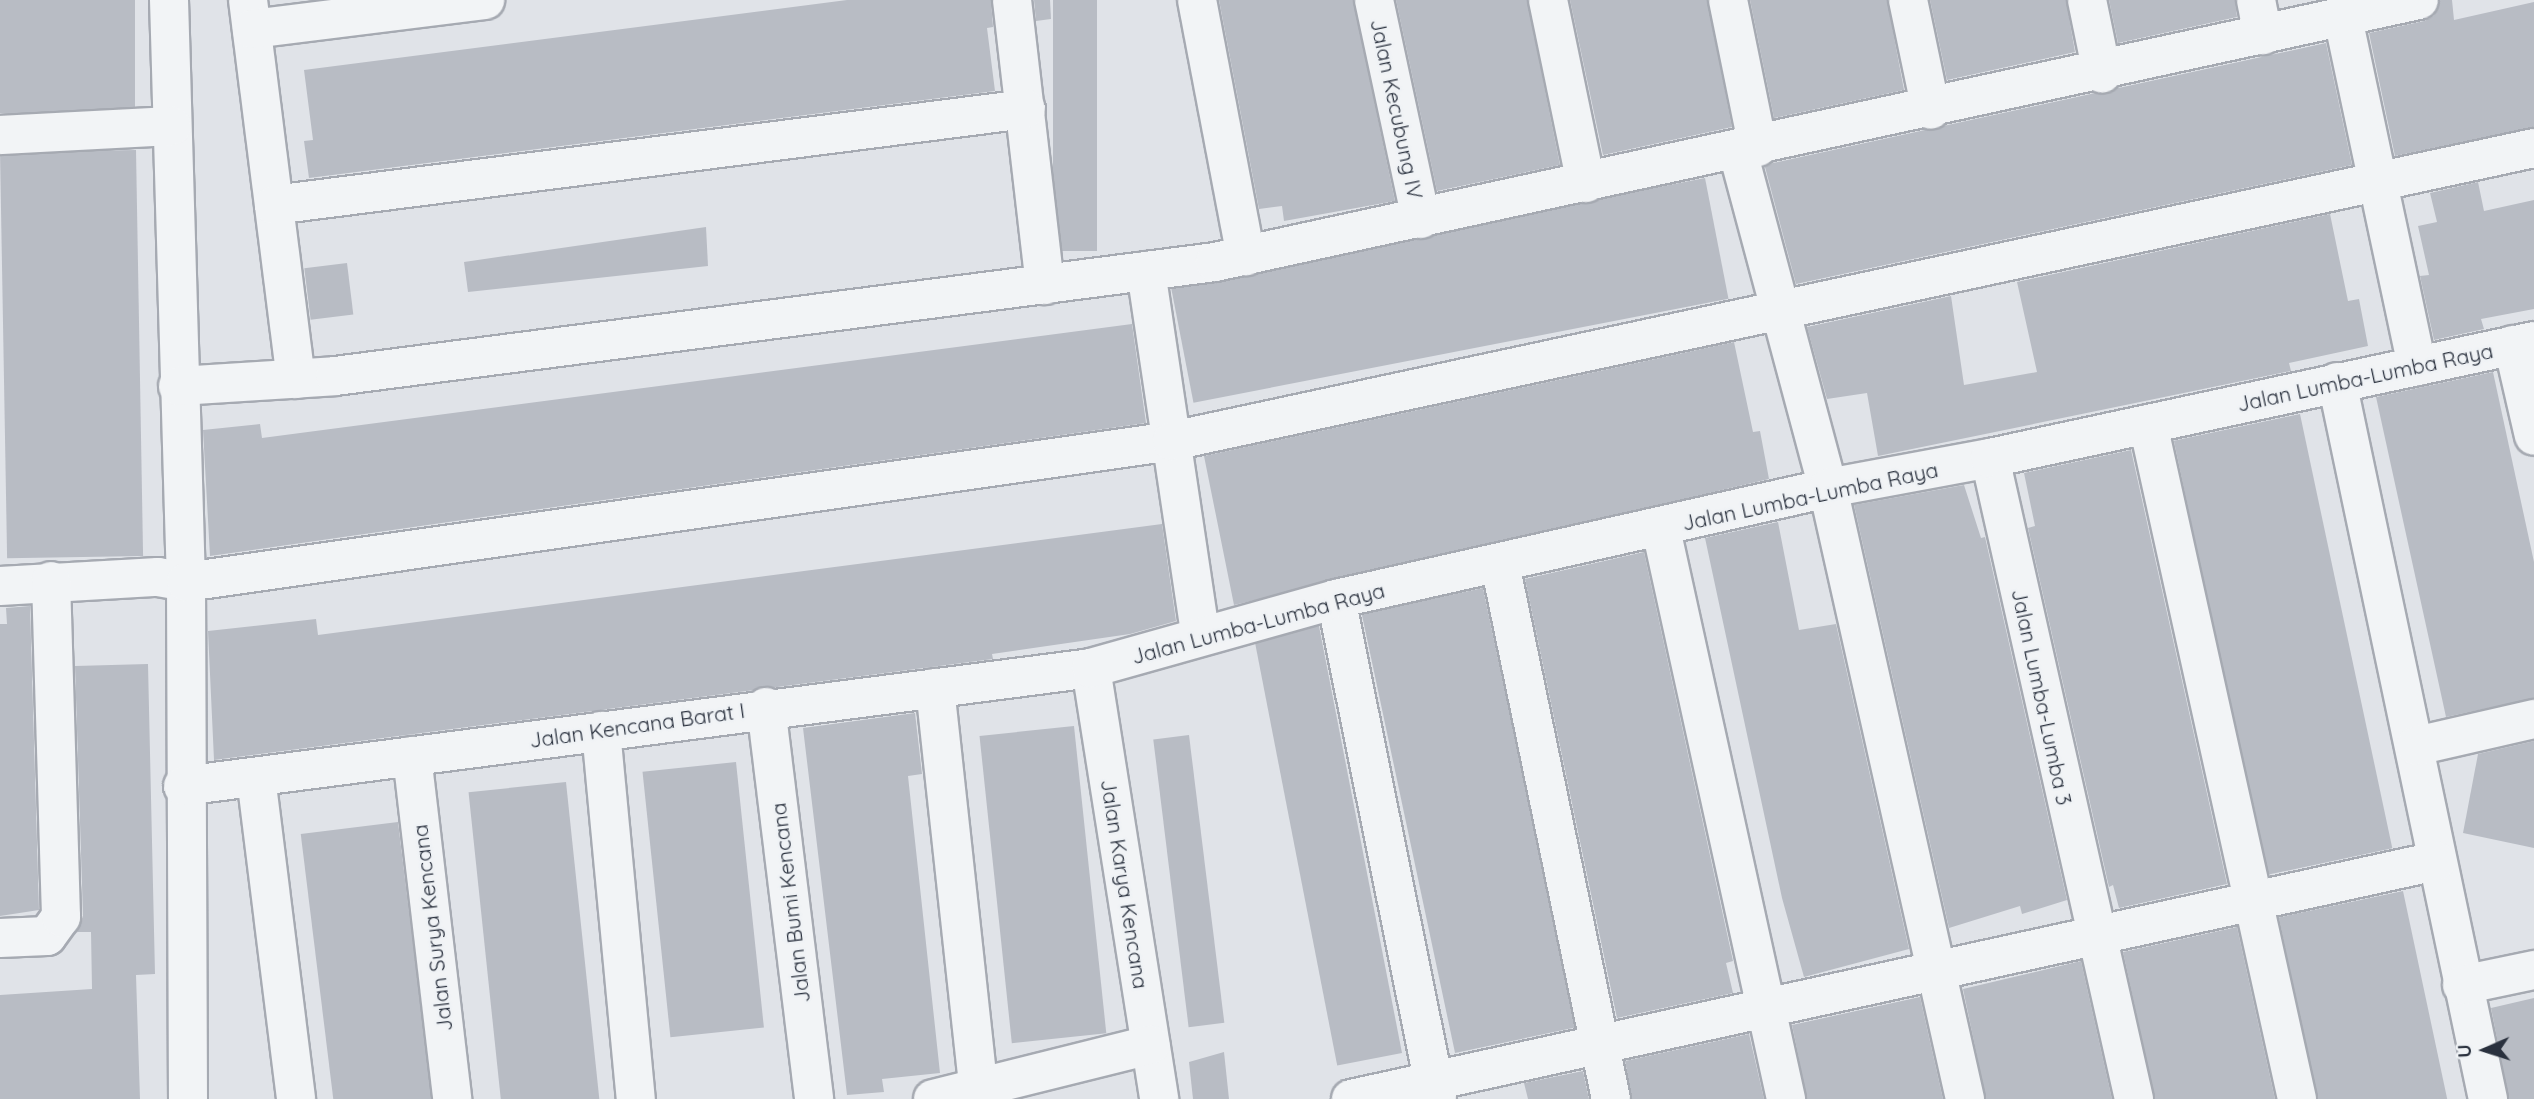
<!DOCTYPE html>
<html>
<head>
<meta charset="utf-8">
<style>
	body { margin:0 }
	#map { position:relative; width:2534px; height:1099px; overflow:hidden; background:#e0e3e8; font-family:Quicksand,sans-serif }
	div>[style] { position:absolute }
	.building>* { inset:0; background:#b8bcc4; transform-origin:0 0 }
	.roads { filter:drop-shadow(2px 0 #a6aab2) drop-shadow(-2px 0 #a6aab2) drop-shadow(0 2px #a6aab2) drop-shadow(0 -2px #a6aab2) }
	.minor>* { height:38px; margin:-19px; padding:0 19px; transform-origin:19px; border-radius:19px; background:#f2f4f6 }
	span { translate:-50% -50%; white-space:nowrap; text-align:center; line-height:1.15; -webkit-text-stroke:5px #eff2f5; paint-order:stroke }
	.street-label { font-size:21px; color:#2a313e }
	.north { position:absolute; left:2450px; top:1015px; width:70px; height:70px; -webkit-text-stroke:5px #eff2f5; paint-order:stroke; rotate:267deg; font-size:19px; font-weight:700; line-height:28px; text-align:center; color:#2a313e }
	.north::after { content:''; display:block; margin:auto; width:24px; height:32px; background:#2a313e; clip-path:polygon(50% 0,100% 100%,50% 72%,0 100%) }
</style>
</head>
<body>
<div id="map">
	<div class="building">
		<i style="left:0;top:0;width:135px;height:113px"></i>
		<i style="clip-path:polygon(847px 0,991px 0,993px 27px,987px 28px,995px 91px,309px 178px,304px 141px,313px 140px,304px 70px)"></i>
		<i style="clip-path:polygon(1034px 0,1050px 0,1051px 19px,1036px 21px)"></i>
		<i style="left:1053px;top:0;width:44px;height:251px"></i>
		<i style="clip-path:polygon(1219px 0,1353px 0,1395px 201px,1284px 221px,1282px 206px,1259px 209px)"></i>
		<i style="clip-path:polygon(1396px 0,1527px 0,1560px 165px,1437px 191px)"></i>
		<i style="clip-path:polygon(1570px 0,1707px 0,1732px 127px,1603px 155px)"></i>
		<i style="clip-path:polygon(1750px 0,1887px 0,1904px 90px,1774px 118px)"></i>
		<i style="clip-path:polygon(1930px 0,2066px 0,2075px 52px,1947px 80px)"></i>
		<i style="clip-path:polygon(2109px 0,2235px 0,2237px 17px,2118px 43px)"></i>
		<i style="clip-path:polygon(2440px 0,2452px 0,2454px 20px,2534px 2px,2534px 127px,2395px 156px,2369px 33px,2424px 21px,2434px 16px)"></i>
		<i style="clip-path:polygon(2326px 43px,2352px 165px,1796px 284px,1765px 167px,1773px 163px)"></i>
		<i style="left:136px;top:150px;width:406px;height:136px;rotate:89deg"></i>
		<i style="left:1705px;top:178px;width:123px;height:545px;rotate:79deg"></i>
		<i style="clip-path:polygon(2478px 182px,2484px 211px,2534px 200px,2534px 309px,2481px 319px,2484px 329px,2434px 340px,2420px 276px,2429px 275px,2418px 226px,2437px 222px,2430px 193px)"></i>
		<i style="clip-path:polygon(2330px 214px,2348px 301px,2359px 299px,2368px 346px,2289px 363px,2291px 371px,1878px 456px,1867px 393px,1827px 399px,1807px 327px,1951px 296px,1964px 385px,2037px 372px,2017px 282px)"></i>
		<i style="clip-path:polygon(706px 227px,708px 266px,468px 292px,464px 262px)"></i>
		<i style="left:347px;top:263px;width:52px;height:43px;rotate:83deg"></i>
		<i style="clip-path:polygon(1132px 324px,1146px 423px,210px 556px,203px 430px,260px 424px,262px 438px)"></i>
		<i style="clip-path:polygon(1734px 342px,1753px 432px,1760px 431px,1769px 479px,1234px 605px,1204px 456px)"></i>
		<i style="clip-path:polygon(2493px 372px,2534px 562px,2534px 698px,2446px 717px,2376px 397px)"></i>
		<i style="left:2300px;top:414px;width:444px;height:129px;rotate:78deg"></i>
		<i style="clip-path:polygon(2131px 450px,2227px 884px,2119px 908px,2113px 885px,2109px 887px,2028px 528px,2035px 526px,2024px 473px)"></i>
		<i style="clip-path:polygon(1964px 485px,1981px 538px,1985px 537px,2067px 900px,2022px 914px,2020px 906px,1949px 928px,1854px 505px)"></i>
		<i style="clip-path:polygon(1778px 522px,1799px 630px,1836px 624px,1909px 949px,1804px 977px,1782px 898px,1705px 538px)"></i>
		<i style="clip-path:polygon(1162px 524px,1176px 621px,1130px 634px,992px 654px,993px 659px,214px 760px,208px 631px,316px 619px,318px 635px)"></i>
		<i style="clip-path:polygon(1644px 552px,1733px 961px,1726px 963px,1733px 993px,1617px 1018px,1525px 579px)"></i>
		<i style="left:1483px;top:588px;width:449px;height:124px;rotate:78deg"></i>
		<i style="clip-path:polygon(30px 606px,39px 910px,0 916px,0 624px,7px 624px,6px 608px)"></i>
		<i style="left:1319px;top:626px;width:435px;height:66px;rotate:79deg"></i>
		<i style="clip-path:polygon(148px 664px,155px 974px,136px 975px,140px 1099px,0 1099px,0 995px,92px 989px,91px 932px,77px 932px,83px 916px,75px 666px)"></i>
		<i style="clip-path:polygon(915px 713px,922px 774px,908px 776px,940px 1073px,882px 1079px,884px 1092px,847px 1095px,803px 728px)"></i>
		<i style="left:1074px;top:726px;width:309px;height:95px;rotate:84deg"></i>
		<i style="left:1189px;top:735px;width:290px;height:36px;rotate:83deg"></i>
		<i style="clip-path:polygon(2534px 741px,2534px 848px,2463px 833px,2478px 754px)"></i>
		<i style="left:736px;top:762px;width:267px;height:94px;rotate:84deg"></i>
		<i style="left:566px;top:782px;width:319px;height:98px;rotate:84deg"></i>
		<i style="left:398px;top:822px;width:279px;height:98px;rotate:83deg"></i>
		<i style="left:2403px;top:891px;width:213px;height:127px;rotate:78deg"></i>
		<i style="clip-path:polygon(2237px 927px,2275px 1099px,2155px 1099px,2123px 952px)"></i>
		<i style="clip-path:polygon(2081px 961px,2112px 1099px,1986px 1099px,1963px 989px)"></i>
		<i style="clip-path:polygon(1920px 997px,1943px 1099px,1807px 1099px,1792px 1025px)"></i>
		<i style="clip-path:polygon(2534px 998px,2534px 1099px,2509px 1099px,2491px 1008px)"></i>
		<i style="clip-path:polygon(1749px 1034px,1764px 1099px,1632px 1099px,1625px 1061px)"></i>
		<i style="clip-path:polygon(1224px 1052px,1229px 1099px,1193px 1099px,1189px 1062px)"></i>
		<i style="clip-path:polygon(1583px 1071px,1589px 1099px,1528px 1099px,1524px 1083px)"></i>
	</div>
	<div class="roads">
		<div class="minor">
			<i style="left:169px;top:0;width:582px;rotate:88.33deg"></i>
			<i style="left:186px;top:582px;width:517px;rotate:89.78deg"></i>
			<i style="left:248px;top:0;width:382px;rotate:82.8deg"></i>
			<i style="left:1012px;top:0;width:287px;rotate:83.4deg"></i>
			<i style="left:1197px;top:0;width:261px;rotate:79.2deg"></i>
			<i style="left:1374px;top:0;width:224px;rotate:77.9deg"></i>
			<i style="left:1548px;top:0;width:187px;rotate:78.3deg"></i>
			<i style="left:1728px;top:0;width:150px;rotate:78.5deg"></i>
			<i style="left:1908px;top:0;width:112px;rotate:78.2deg"></i>
			<i style="left:2087px;top:0;width:75px;rotate:78.4deg"></i>
			<i style="left:2256px;top:0;width:36px;rotate:79deg"></i>
			<i style="left:2343px;top:18px;width:356px;rotate:78deg"></i>
			<i style="left:252px;top:29px;width:235px;rotate:-7.1deg"></i>
			<i style="left:0;top:135px;width:172px;rotate:-3deg"></i>
			<i style="left:1738px;top:152px;width:348px;rotate:75deg"></i>
			<i style="left:1828px;top:488px;width:626px;rotate:77.36deg"></i>
			<i style="left:274px;top:205px;width:758px;rotate:-7.28deg"></i>
			<i style="left:1146px;top:271px;width:367px;rotate:81.5deg"></i>
			<i style="left:2513px;top:345px;width:93px;rotate:77deg"></i>
			<i style="left:2337px;top:382px;width:733px;rotate:78.11deg"></i>
			<i style="left:178px;top:386px;width:157px;rotate:-3.6deg"></i>
			<i style="left:335px;top:376px;width:887px;rotate:-7.38deg"></i>
			<i style="left:1215px;top:262px;width:1232px;rotate:-12.28deg"></i>
			<i style="left:2148px;top:424px;width:691px;rotate:77.55deg"></i>
			<i style="left:1990px;top:458px;width:657px;rotate:77.34deg"></i>
			<i style="left:1661px;top:529px;width:584px;rotate:77.63deg"></i>
			<i style="left:1500px;top:564px;width:546px;rotate:78.28deg"></i>
			<i style="left:0;top:586px;width:158px;rotate:-3.3deg"></i>
			<i style="left:158px;top:577px;width:28px;rotate:10deg"></i>
			<i style="left:186px;top:582px;width:996px;rotate:-8.14deg"></i>
			<i style="left:1172px;top:441px;width:1393px;rotate:-12.14deg"></i>
			<i style="left:1336px;top:599px;width:510px;rotate:78.58deg"></i>
			<i style="left:1091px;top:668px;width:436px;rotate:81deg"></i>
			<i style="left:935px;top:688px;width:401px;rotate:83.8deg"></i>
			<i style="left:766px;top:707px;width:395px;rotate:83deg"></i>
			<i style="left:601px;top:731px;width:370px;rotate:84.6deg"></i>
			<i style="left:2416px;top:746px;width:121px;rotate:-12.9deg"></i>
			<i style="left:412px;top:756px;width:345px;rotate:83.3deg"></i>
			<i style="left:256px;top:777px;width:324px;rotate:82.9deg"></i>
			<i style="left:183px;top:786px;width:916px;rotate:-7.4deg"></i>
			<i style="left:1091px;top:668px;width:255px;rotate:-15.7deg"></i>
			<i style="left:1336px;top:599px;width:504px;rotate:-12.71deg"></i>
			<i style="left:1828px;top:488px;width:165px;rotate:-10.5deg"></i>
			<i style="left:1990px;top:458px;width:556px;rotate:-12.14deg"></i>
			<i style="left:0;top:938px;width:47px;rotate:-2.4deg"></i>
			<i style="left:47px;top:936px;width:24px;rotate:-54deg"></i>
			<i style="left:61px;top:917px;width:336px;rotate:-91.7deg"></i>
			<i style="left:2462px;top:985px;width:74px;rotate:-11.8deg"></i>
			<i style="left:933px;top:1099px;width:224px;rotate:-14deg"></i>
			<i style="left:1351px;top:1099px;width:1111px;rotate:-12.37deg"></i>
		</div>
	</div>
	<div class="street-label">
		<span style="left:1397px;top:109px;rotate:78deg">Jalan Kecubung IV</span>
		<span style="left:2365px;top:377px;rotate:-12deg">Jalan Lumba-Lumba Raya</span>
		<span style="left:1810px;top:496px;rotate:-12deg">Jalan Lumba-Lumba Raya</span>
		<span style="left:1258px;top:623px;rotate:-15deg">Jalan Lumba-Lumba Raya</span>
		<span style="left:2042px;top:697px;rotate:78deg">Jalan Lumba-Lumba 3</span>
		<span style="left:637px;top:725px;rotate:-8deg">Jalan Kencana Barat I</span>
		<span style="left:1125px;top:884px;rotate:81deg">Jalan Karya Kencana</span>
		<span style="left:790px;top:903px;rotate:-97deg">Jalan Bumi Kencana</span>
		<span style="left:432px;top:928px;rotate:-97deg">Jalan Surya Kencana</span>
	</div>
	<div class="north">U</div>
</div>
</body>
</html>
